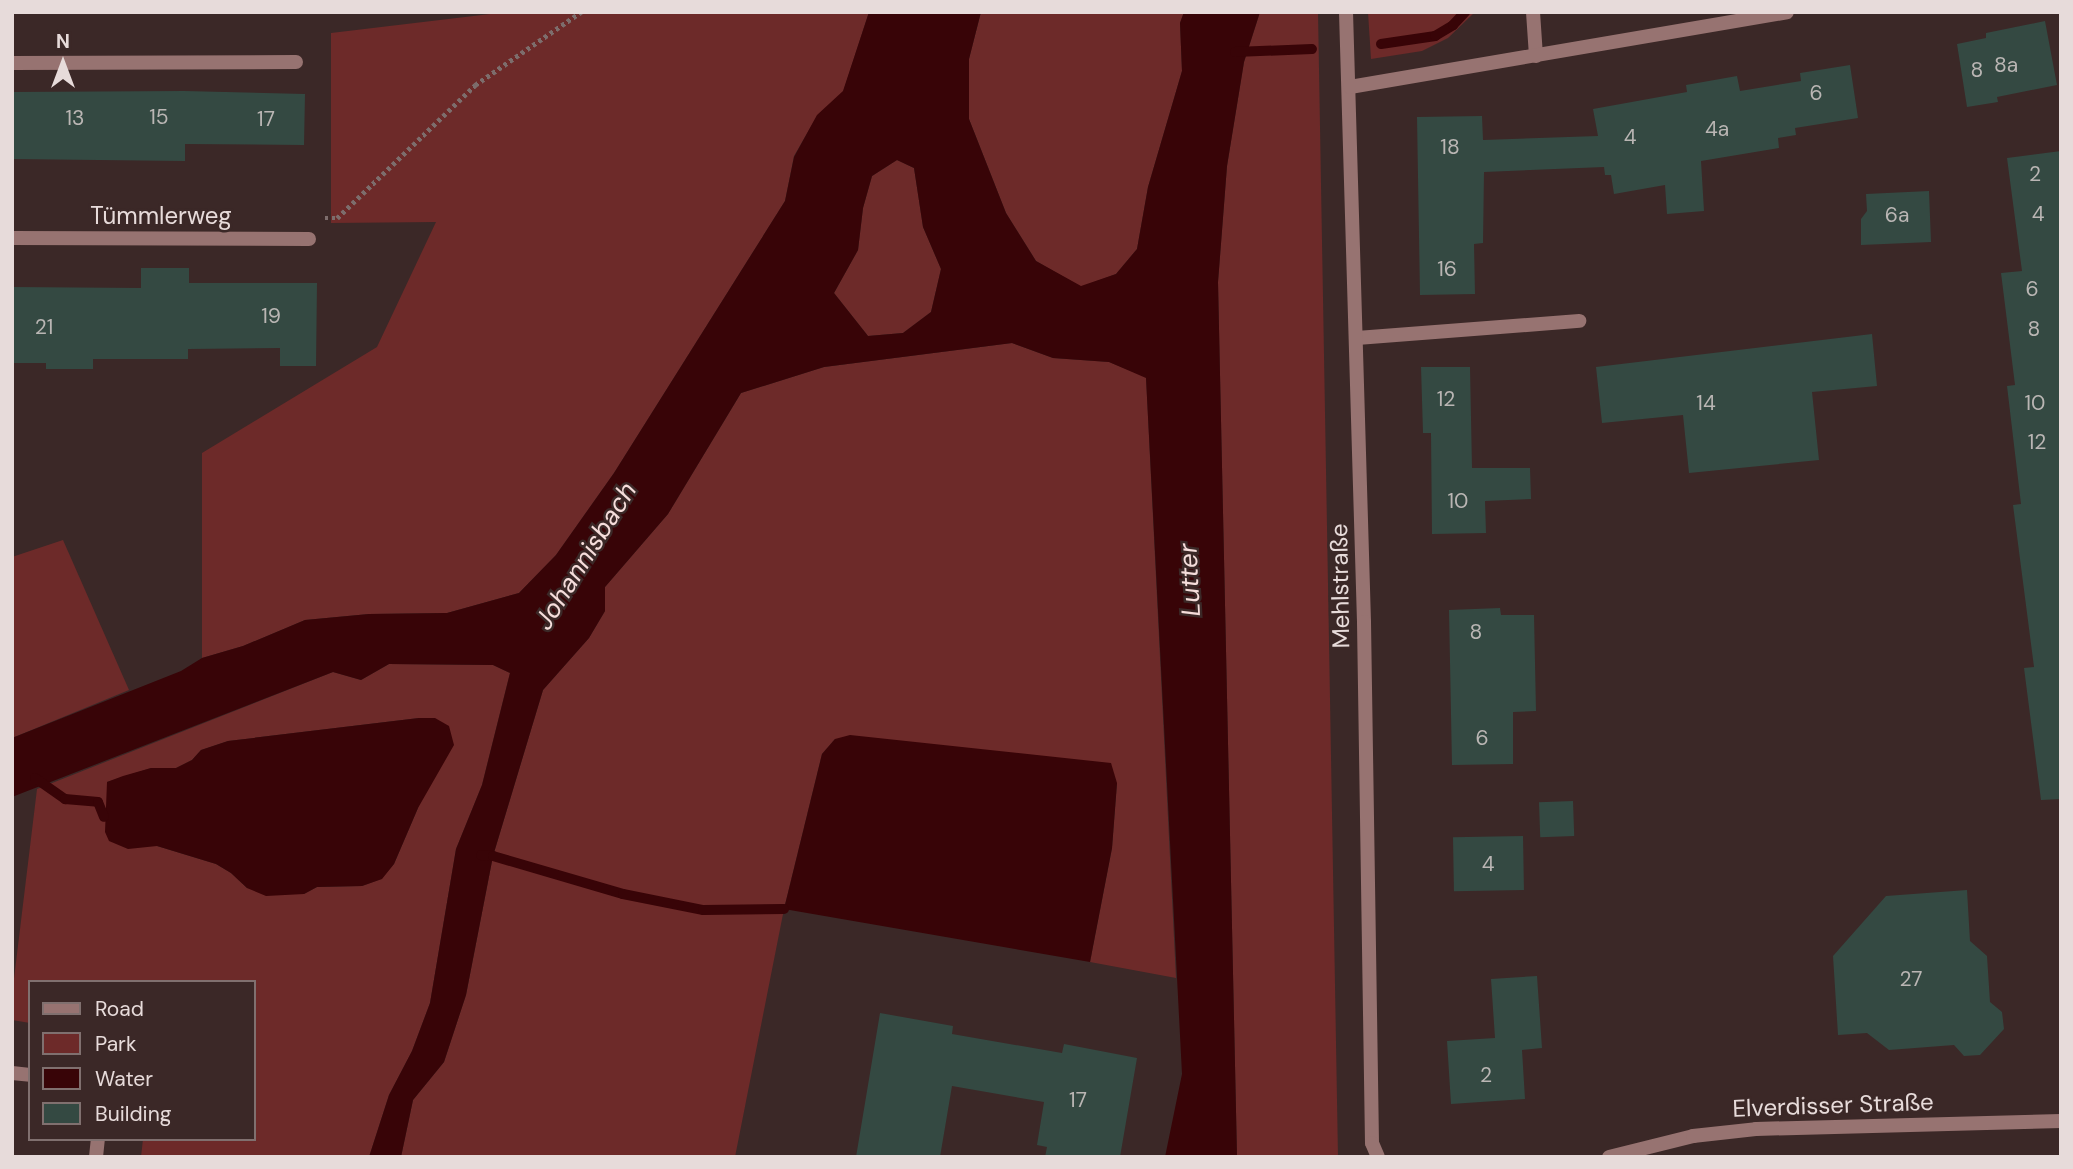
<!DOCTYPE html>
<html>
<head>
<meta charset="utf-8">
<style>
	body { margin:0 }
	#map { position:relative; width:2073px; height:1169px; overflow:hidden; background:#3b2827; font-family:"DM Sans",sans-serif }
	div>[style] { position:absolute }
	.green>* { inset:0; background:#6d2a29 }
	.water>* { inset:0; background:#380407 }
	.stream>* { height:10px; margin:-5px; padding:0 5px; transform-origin:5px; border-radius:5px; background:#380407 }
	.building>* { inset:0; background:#344942; transform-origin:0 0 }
	.path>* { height:4.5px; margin-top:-2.25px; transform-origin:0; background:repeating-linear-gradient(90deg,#7d6d6c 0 3.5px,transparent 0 7px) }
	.service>* { height:14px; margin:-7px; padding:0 7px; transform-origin:7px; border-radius:7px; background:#977371 }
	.minor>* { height:14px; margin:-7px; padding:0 7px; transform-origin:7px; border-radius:7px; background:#977371 }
	.tertiary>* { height:14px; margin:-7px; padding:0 7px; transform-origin:7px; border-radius:7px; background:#977371 }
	span { translate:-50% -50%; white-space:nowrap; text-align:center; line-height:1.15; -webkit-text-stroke:5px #3b2827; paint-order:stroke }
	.number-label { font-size:21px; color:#bab6b4 }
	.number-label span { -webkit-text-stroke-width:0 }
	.street-label { font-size:24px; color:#e7dbda }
	.water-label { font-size:26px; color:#f5dddb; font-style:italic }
	.frame { position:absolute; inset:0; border:14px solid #e7dbda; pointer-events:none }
	.legend { position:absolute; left:28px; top:980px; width:228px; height:161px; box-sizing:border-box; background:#3b2827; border:2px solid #80706f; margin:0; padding:9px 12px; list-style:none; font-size:21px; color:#e7dbda }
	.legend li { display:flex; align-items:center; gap:14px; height:35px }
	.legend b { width:35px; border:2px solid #80706f }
	.north { position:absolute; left:28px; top:28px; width:70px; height:70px; -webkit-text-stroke:5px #3b2827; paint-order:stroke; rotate:0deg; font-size:19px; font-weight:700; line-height:28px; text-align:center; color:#e7dbda }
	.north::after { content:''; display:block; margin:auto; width:24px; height:32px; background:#e7dbda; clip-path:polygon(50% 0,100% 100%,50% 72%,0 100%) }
</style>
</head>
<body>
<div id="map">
	<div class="green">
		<i style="clip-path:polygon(507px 12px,869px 12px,843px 92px,817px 116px,794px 156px,785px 201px,614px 473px,556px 555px,519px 593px,447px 613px,369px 614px,305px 620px,243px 646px,202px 658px,202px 453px,377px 347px,436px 222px,331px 223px,331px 33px)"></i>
		<i style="clip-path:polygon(981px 12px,1184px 12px,1180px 23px,1182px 71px,1148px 187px,1137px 249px,1116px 274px,1081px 287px,1036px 261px,1006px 213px,969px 119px,969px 59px)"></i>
		<i style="clip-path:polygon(1260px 12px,1318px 12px,1338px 1157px,1237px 1157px,1218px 282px,1227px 166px,1244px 62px)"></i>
		<i style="clip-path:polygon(1368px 12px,1475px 12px,1448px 38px,1422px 51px,1371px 59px)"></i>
		<i style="clip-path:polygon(897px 160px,914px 168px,923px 227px,941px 269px,931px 312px,903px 333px,868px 336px,834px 293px,858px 250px,863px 208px,872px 176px)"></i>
		<i style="clip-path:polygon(1012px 343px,1053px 358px,1109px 362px,1146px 377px,1176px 978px,1090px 962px,1112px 848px,1117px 783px,835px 739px,822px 754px,784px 909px,735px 1157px,401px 1157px,413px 1100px,444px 1062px,466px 995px,493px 856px,543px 690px,589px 638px,605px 611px,605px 587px,668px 514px,741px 393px,824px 367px)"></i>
		<i style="clip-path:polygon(63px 540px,129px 690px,12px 738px,12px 557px)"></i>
		<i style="clip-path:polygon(evenodd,389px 664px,493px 665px,510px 673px,482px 785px,456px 849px,430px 1003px,412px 1051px,389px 1095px,369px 1157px,141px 1157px,143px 1139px,254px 1139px,254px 982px,30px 982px,30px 1023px,12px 1020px,12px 995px,37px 789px,333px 672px,361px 680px,389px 664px,419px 718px,435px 718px,418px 808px,394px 864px,381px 879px,362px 886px,317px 887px,304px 894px,247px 888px,231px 873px,216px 864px,157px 846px,107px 782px,151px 768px,176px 768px,192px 760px,201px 750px,228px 741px,419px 718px)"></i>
	</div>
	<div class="water">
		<i style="clip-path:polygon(evenodd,869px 12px,981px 12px,969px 59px,969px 119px,1006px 213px,1036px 261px,1081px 286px,1116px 274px,1137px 249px,1148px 187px,1182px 71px,1180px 23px,1184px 12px,1260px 12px,1244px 62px,1227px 166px,1218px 282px,1237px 1157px,1165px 1157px,1182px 1074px,1146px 378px,1109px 362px,1053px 358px,1012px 343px,824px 367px,741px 393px,668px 514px,605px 587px,605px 611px,589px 638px,543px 690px,493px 856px,466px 995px,444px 1062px,413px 1100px,401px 1157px,369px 1157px,389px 1095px,412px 1051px,430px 1003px,456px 849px,482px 785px,510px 673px,493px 665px,389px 664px,361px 680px,333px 672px,12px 797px,12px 738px,181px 671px,202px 658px,243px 646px,305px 620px,369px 614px,447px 613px,519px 593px,556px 555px,614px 473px,785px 201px,794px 157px,817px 115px,843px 91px,869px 12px,897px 160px,914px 168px,923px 227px,941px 269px,931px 312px,903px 333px,868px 336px,834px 293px,858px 250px,863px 208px,872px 176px,897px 160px)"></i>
		<i style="clip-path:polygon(419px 718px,435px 718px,449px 726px,454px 745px,418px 808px,394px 864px,382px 879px,362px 886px,317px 887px,304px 894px,266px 896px,247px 888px,231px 873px,216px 864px,157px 846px,128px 849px,109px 841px,105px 832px,107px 782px,123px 776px,151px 768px,176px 768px,192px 760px,201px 750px,228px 741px)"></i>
		<i style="clip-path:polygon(850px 735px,1111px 763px,1117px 783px,1112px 848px,1090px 962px,784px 909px,822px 754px,835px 739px)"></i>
	</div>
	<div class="stream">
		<i style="left:1381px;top:44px;width:55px;rotate:-8.4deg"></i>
		<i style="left:1435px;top:36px;width:21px;rotate:-31deg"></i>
		<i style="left:1453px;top:25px;width:18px;rotate:-47deg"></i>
		<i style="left:1235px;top:52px;width:77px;rotate:-2.2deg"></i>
		<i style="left:35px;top:778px;width:37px;rotate:35deg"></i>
		<i style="left:65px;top:799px;width:33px;rotate:5deg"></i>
		<i style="left:98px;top:802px;width:16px;rotate:68deg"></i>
		<i style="left:481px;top:855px;width:12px;rotate:5deg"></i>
		<i style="left:493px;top:856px;width:135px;rotate:16.3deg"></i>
		<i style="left:623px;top:894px;width:82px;rotate:11.3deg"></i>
		<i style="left:703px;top:910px;width:81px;rotate:-0.7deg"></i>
	</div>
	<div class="building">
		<i style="clip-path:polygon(2045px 21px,2057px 85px,1997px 97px,1998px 102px,1967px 107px,1957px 44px,1986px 38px,1986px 33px)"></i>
		<i style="clip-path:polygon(1850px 65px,1858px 118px,1795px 128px,1796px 135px,1778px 138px,1779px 148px,1701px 161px,1704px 211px,1667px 214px,1665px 185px,1614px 194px,1611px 175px,1605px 175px,1604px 167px,1484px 172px,1483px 243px,1474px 244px,1475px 294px,1420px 295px,1417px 117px,1482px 116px,1483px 140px,1598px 136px,1593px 109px,1687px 92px,1686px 85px,1737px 76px,1740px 91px,1801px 81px,1800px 73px)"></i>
		<i style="clip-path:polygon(184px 91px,305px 94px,304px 145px,185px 144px,185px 161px,12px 159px,12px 92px)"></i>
		<i style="clip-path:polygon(2061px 151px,2061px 799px,2041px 800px,2024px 668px,2034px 667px,2013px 505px,2021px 504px,2007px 386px,2015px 385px,2001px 273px,2022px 271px,2007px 158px)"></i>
		<i style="clip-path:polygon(1929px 191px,1931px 242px,1861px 245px,1861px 219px,1867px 211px,1866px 194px)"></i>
		<i style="clip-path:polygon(141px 268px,189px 268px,189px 283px,317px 283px,316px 366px,280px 366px,280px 348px,188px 349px,188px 359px,93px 359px,93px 369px,46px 369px,46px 363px,12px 363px,12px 287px,141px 288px)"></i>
		<i style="clip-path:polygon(1872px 334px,1877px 386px,1812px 392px,1819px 460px,1689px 473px,1683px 415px,1602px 423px,1596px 367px)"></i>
		<i style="clip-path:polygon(1421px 367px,1470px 367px,1472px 468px,1530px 468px,1531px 499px,1485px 501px,1486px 533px,1432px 534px,1431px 433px,1423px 433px)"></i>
		<i style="clip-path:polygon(1500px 608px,1501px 615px,1534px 615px,1536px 711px,1513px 712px,1513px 764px,1452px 765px,1449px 610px)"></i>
		<i style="left:1573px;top:801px;width:35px;height:34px;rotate:88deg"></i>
		<i style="left:1523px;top:836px;width:54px;height:70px;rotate:89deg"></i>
		<i style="clip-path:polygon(1967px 890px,1970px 941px,1987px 956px,1990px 1002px,2002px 1012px,2004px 1029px,1980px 1055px,1964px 1056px,1954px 1045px,1889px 1050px,1867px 1033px,1838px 1035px,1833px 956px,1886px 896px)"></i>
		<i style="clip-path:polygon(1537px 976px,1542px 1048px,1522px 1050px,1525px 1099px,1451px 1104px,1447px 1041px,1495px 1038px,1491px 979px)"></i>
		<i style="clip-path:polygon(880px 1013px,953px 1026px,952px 1034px,1062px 1053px,1064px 1044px,1137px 1058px,1120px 1157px,1045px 1157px,1047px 1147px,1037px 1145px,1044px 1102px,952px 1086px,940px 1157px,856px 1157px)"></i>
	</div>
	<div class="path">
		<i style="left:325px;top:218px;width:12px"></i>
		<i style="left:337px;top:218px;width:192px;rotate:-43.9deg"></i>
		<i style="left:475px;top:85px;width:129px;rotate:-34.6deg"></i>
	</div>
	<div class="service">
		<i style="left:1357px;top:338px;width:223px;rotate:-4.4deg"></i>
		<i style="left:12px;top:1073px;width:18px;rotate:6deg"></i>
		<i style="left:96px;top:1157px;width:18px;rotate:-84deg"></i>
	</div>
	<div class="minor">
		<i style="left:1346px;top:12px;width:610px;rotate:88.31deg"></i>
		<i style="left:1364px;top:622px;width:521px;rotate:89.12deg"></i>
		<i style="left:1372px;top:1143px;width:15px;rotate:67deg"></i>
		<i style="left:1533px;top:12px;width:44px;rotate:86.1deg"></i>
		<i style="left:12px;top:63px;width:284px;rotate:-0.2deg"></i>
		<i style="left:1350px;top:87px;width:443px;rotate:-9.7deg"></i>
		<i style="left:12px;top:238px;width:297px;rotate:0.2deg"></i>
	</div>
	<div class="tertiary">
		<i style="left:1609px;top:1157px;width:87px;rotate:-14deg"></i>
		<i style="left:1693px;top:1136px;width:63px;rotate:-6.3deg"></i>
		<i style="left:1756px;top:1129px;width:305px;rotate:-1.5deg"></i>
	</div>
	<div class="number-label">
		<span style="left:2006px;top:65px">8a</span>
		<span style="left:1977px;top:70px">8</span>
		<span style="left:1816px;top:93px">6</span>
		<span style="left:159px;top:117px">15</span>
		<span style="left:75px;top:118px">13</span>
		<span style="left:266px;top:119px">17</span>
		<span style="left:1717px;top:129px">4a</span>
		<span style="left:1630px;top:137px">4</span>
		<span style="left:1450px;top:147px">18</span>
		<span style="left:2035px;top:174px">2</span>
		<span style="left:2038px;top:214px">4</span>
		<span style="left:1897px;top:215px">6a</span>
		<span style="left:1447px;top:269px">16</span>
		<span style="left:2032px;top:289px">6</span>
		<span style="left:271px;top:316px">19</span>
		<span style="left:44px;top:327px">21</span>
		<span style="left:2034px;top:329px">8</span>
		<span style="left:1446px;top:399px">12</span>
		<span style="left:1706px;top:403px">14</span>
		<span style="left:2035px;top:403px">10</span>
		<span style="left:2037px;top:442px">12</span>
		<span style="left:1458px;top:501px">10</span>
		<span style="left:1476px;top:632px">8</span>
		<span style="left:1482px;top:738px">6</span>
		<span style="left:1488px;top:864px">4</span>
		<span style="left:1911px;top:979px">27</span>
		<span style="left:1486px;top:1075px">2</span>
		<span style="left:1078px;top:1100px">17</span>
	</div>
	<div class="street-label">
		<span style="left:161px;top:216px">Tümmlerweg</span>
		<span style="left:1340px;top:586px;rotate:-91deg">Mehlstraße</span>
		<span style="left:1833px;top:1105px;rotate:-2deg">Elverdisser Straße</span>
	</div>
	<div class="water-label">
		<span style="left:586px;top:556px;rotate:-58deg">Johannisbach</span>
		<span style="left:1190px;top:580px;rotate:-93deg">Lutter</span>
	</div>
	<div class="frame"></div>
	<ul class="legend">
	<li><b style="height:9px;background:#977371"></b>Road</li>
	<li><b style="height:19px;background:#6d2a29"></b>Park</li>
	<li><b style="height:19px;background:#380407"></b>Water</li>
	<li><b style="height:19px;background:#344942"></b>Building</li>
	</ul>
	<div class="north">N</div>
</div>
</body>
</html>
